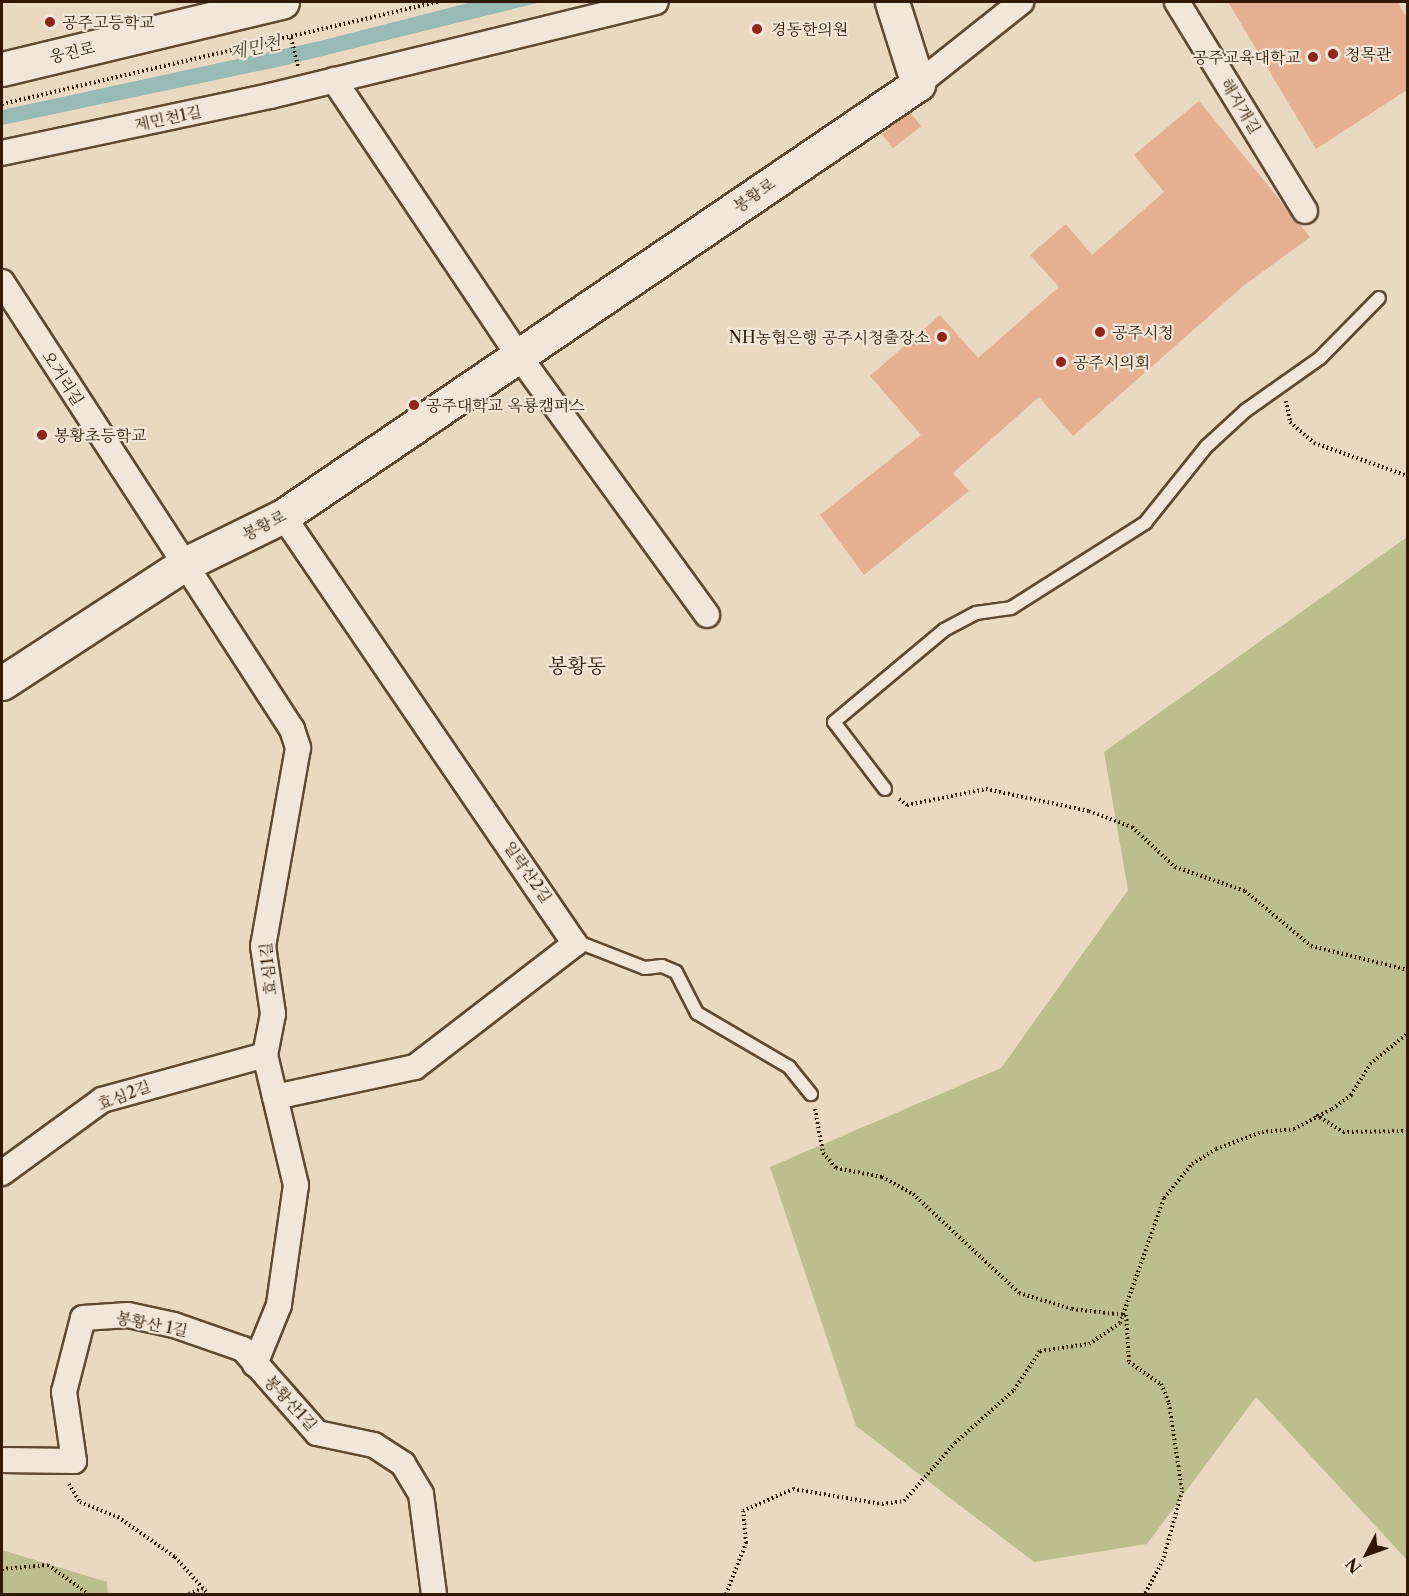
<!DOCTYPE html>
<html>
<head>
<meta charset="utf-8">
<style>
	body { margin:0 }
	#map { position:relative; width:1409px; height:1596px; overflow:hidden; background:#ead9c1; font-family:"Libre Caslon Text","Noto Serif KR",serif }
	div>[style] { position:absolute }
	.green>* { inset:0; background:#bdbe8e }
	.water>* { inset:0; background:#98bab5 }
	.building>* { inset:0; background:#e5af91; transform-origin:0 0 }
	.path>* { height:4px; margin-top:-2px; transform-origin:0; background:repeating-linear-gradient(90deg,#311900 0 1.5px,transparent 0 4.5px) }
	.roads { filter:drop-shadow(2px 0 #5f4930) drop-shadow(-2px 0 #5f4930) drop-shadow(0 2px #5f4930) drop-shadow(0 -2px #5f4930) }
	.service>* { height:12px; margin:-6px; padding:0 6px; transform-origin:6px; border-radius:6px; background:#f1e6d7 }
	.minor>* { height:24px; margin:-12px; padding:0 12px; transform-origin:12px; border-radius:12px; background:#f1e6d7 }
	.secondary>* { height:33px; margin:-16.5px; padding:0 16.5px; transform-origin:16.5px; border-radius:16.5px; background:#f1e6d7 }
	.dots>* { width:16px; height:16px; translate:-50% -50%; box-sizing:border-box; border:3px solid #f1e6d7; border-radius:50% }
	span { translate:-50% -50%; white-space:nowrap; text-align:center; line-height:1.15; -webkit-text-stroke:4.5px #f1e6d7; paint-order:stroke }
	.poi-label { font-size:16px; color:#311900 }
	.left { translate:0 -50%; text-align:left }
	.right { translate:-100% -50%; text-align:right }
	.street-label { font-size:16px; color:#311900 }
	.water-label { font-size:18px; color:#504936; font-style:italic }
	.quarter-label { font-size:20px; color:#311900 }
	.frame { position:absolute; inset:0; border:3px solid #311900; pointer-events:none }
	.north { position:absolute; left:1337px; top:1524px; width:60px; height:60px; -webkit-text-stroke:4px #f1e6d7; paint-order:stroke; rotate:229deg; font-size:16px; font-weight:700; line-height:24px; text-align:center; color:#311900 }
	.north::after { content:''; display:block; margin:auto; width:21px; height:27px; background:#311900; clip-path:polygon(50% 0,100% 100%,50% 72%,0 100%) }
</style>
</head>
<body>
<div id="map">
	<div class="green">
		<i style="clip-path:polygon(1407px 537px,1407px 1560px,1256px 1397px,1147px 1544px,1034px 1562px,856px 1426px,770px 1167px,1001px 1068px,1128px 890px,1104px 752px)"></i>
		<i style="clip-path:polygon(2px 1550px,107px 1582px,108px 1594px,2px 1594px)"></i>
	</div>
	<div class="water">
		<i style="clip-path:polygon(472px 2px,541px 2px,278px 67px,2px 125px,2px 110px,320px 41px)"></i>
	</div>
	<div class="building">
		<i style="clip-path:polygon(1228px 2px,1397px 2px,1407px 17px,1407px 90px,1316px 149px)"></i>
		<i style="clip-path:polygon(1199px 101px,1310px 237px,1242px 287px,1073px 436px,1039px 397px,953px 473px,969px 491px,864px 575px,820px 515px,921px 435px,870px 376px,940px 315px,978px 358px,1059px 287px,1030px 255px,1066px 224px,1092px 255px,1164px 192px,1134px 155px)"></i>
		<i style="left:910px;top:112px;width:18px;height:36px;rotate:52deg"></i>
	</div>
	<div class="path">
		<i style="left:291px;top:38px;width:30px;rotate:76deg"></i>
		<i style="left:2px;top:104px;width:448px;rotate:-13.2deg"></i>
		<i style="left:1286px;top:401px;width:21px;rotate:79deg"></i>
		<i style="left:1290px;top:422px;width:32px;rotate:41deg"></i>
		<i style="left:1314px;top:443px;width:100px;rotate:19.3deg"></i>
		<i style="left:899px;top:799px;width:10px;rotate:37deg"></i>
		<i style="left:907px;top:805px;width:81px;rotate:-11.4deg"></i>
		<i style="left:986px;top:789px;width:105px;rotate:12.1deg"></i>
		<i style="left:1089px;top:811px;width:46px;rotate:20.4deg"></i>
		<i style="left:1132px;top:827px;width:59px;rotate:42.9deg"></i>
		<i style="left:1175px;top:867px;width:74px;rotate:18.9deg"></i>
		<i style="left:1245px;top:891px;width:86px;rotate:39.8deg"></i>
		<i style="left:1311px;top:946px;width:100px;rotate:13.9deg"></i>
		<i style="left:815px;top:1109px;width:45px;rotate:79.7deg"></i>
		<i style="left:823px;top:1153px;width:20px;rotate:49deg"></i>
		<i style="left:836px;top:1168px;width:47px;rotate:11.1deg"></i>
		<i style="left:882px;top:1177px;width:35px;rotate:29deg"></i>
		<i style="left:913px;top:1194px;width:145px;rotate:43deg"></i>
		<i style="left:1019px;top:1293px;width:55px;rotate:16.8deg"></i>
		<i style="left:1072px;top:1309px;width:54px;rotate:6.3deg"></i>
		<i style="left:1126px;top:1315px;width:47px;rotate:86.3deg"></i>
		<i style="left:1129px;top:1362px;width:39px;rotate:35deg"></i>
		<i style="left:1161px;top:1384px;width:21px;rotate:67deg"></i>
		<i style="left:1169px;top:1403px;width:89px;rotate:81.6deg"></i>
		<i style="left:1182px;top:1491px;width:72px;rotate:105.4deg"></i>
		<i style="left:1163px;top:1560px;width:38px;rotate:118deg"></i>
		<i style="left:1316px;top:1115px;width:32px;rotate:32deg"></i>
		<i style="left:1343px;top:1132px;width:65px;rotate:-0.9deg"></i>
		<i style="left:69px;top:1484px;width:21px;rotate:59deg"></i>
		<i style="left:80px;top:1502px;width:41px;rotate:21.5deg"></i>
		<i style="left:118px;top:1517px;width:70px;rotate:35.1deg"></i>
		<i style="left:175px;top:1557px;width:50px;rotate:48.3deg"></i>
		<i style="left:2px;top:1569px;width:46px;rotate:-5deg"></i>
		<i style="left:48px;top:1565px;width:49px;rotate:35.9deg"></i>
		<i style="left:189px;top:1594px;width:18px;rotate:-22deg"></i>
		<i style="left:726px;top:1594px;width:55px;rotate:-68.6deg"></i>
		<i style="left:746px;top:1543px;width:32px;rotate:-95deg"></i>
		<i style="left:743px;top:1511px;width:55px;rotate:-23.7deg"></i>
		<i style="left:793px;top:1489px;width:90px;rotate:9.6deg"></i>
		<i style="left:882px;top:1504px;width:22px;rotate:-8deg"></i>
		<i style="left:904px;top:1501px;width:77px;rotate:-48.7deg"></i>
		<i style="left:955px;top:1443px;width:79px;rotate:-41.9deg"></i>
		<i style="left:1014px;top:1390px;width:47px;rotate:-56.3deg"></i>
		<i style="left:1040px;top:1351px;width:49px;rotate:-8.1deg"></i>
		<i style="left:1089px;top:1344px;width:37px;rotate:-34deg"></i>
		<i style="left:1120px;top:1323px;width:133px;rotate:-70.6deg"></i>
		<i style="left:1164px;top:1198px;width:44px;rotate:-50.5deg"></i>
		<i style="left:1192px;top:1164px;width:28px;rotate:-32deg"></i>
		<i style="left:1216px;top:1149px;width:49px;rotate:-20.3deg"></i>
		<i style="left:1262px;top:1132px;width:32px;rotate:-5deg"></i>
		<i style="left:1294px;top:1129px;width:43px;rotate:-27.8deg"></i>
		<i style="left:1332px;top:1109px;width:24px;rotate:-36deg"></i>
		<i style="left:1351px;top:1095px;width:36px;rotate:-58deg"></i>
		<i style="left:1370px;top:1064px;width:49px;rotate:-39.2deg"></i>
	</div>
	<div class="roads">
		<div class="service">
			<i style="left:885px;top:789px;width:84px;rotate:-127.3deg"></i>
			<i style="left:834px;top:722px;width:143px;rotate:-39.9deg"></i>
			<i style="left:944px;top:630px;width:36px;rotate:-28deg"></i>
			<i style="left:976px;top:613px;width:35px;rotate:-8deg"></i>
			<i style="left:1011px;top:608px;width:159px;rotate:-32.4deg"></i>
			<i style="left:1145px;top:523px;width:99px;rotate:-51.2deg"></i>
			<i style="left:1207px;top:446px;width:52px;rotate:-42.6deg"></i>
			<i style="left:1245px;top:411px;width:92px;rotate:-35.2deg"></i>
			<i style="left:1320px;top:358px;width:84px;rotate:-45.5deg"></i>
			<i style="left:573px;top:940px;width:77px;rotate:21.3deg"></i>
			<i style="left:645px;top:968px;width:17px;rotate:-7deg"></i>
			<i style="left:662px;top:966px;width:15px;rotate:23deg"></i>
			<i style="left:676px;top:972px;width:46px;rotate:62.9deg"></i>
			<i style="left:697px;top:1013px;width:107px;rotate:30.4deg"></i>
			<i style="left:789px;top:1067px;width:35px;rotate:51deg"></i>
		</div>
		<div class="minor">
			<i style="left:1177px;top:2px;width:245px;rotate:58.5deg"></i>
			<i style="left:334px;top:80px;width:332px;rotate:56.2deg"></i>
			<i style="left:519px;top:356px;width:320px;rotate:54deg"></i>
			<i style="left:918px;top:84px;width:132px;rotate:-38.5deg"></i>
			<i style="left:2px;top:153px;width:274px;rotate:-12deg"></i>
			<i style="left:270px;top:96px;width:397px;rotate:-13.7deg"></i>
			<i style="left:2px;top:282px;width:533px;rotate:57.03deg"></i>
			<i style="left:292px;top:729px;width:20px;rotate:72deg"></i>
			<i style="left:298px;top:748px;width:201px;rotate:100deg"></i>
			<i style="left:263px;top:946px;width:69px;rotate:81.6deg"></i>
			<i style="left:273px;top:1014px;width:42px;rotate:101deg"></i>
			<i style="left:265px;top:1055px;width:134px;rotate:76.6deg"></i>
			<i style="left:296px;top:1185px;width:121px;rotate:98.1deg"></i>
			<i style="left:279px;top:1305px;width:64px;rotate:112.1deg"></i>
			<i style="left:275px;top:1097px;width:143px;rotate:-12.1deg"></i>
			<i style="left:415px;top:1067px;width:202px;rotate:-37.6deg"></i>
			<i style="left:575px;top:944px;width:518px;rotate:-124.3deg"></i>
			<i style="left:2px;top:1173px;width:124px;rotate:-36.1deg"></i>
			<i style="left:102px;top:1100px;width:169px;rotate:-15.4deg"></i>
			<i style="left:2px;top:1460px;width:72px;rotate:0.8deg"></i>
			<i style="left:74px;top:1461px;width:70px;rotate:-98.2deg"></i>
			<i style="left:64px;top:1392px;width:76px;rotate:-75.6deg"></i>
			<i style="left:83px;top:1318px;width:45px;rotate:-3.8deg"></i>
			<i style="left:128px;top:1315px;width:47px;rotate:12.3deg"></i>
			<i style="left:174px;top:1325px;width:73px;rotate:19.2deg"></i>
			<i style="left:243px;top:1349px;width:112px;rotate:48.6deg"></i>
			<i style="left:317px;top:1433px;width:58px;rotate:11.9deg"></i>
			<i style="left:374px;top:1445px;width:35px;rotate:33deg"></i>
			<i style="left:403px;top:1464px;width:35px;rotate:59deg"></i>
			<i style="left:421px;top:1494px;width:101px;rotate:82.6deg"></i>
		</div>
		<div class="secondary">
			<i style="left:2px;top:69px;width:288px;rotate:-13.5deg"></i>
			<i style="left:2px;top:683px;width:216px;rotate:-33.1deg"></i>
			<i style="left:183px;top:565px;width:111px;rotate:-26.1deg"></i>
			<i style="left:283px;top:516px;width:768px;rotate:-34.23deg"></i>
			<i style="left:918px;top:84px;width:86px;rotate:-107.6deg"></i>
		</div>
	</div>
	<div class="dots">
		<i style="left:50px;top:22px;background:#8f2418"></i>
		<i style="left:757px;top:29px;background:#8f2418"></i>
		<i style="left:1333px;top:54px;background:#8f2418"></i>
		<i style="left:1313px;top:57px;background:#8f2418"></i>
		<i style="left:1100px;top:332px;background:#8f2418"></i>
		<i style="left:942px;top:337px;background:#8f2418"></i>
		<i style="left:1061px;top:362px;background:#8f2418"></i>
		<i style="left:414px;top:405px;background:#8f2418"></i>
		<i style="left:42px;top:435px;background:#8f2418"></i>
	</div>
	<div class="poi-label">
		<span class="left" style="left:62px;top:22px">공주고등학교</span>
		<span class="left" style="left:771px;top:29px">경동한의원</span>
		<span class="left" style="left:1345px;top:54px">청목관</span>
		<span class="right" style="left:1301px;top:57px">공주교육대학교</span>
		<span class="left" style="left:1112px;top:332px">공주시청</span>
		<span class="right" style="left:930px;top:337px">NH농협은행 공주시청출장소</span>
		<span class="left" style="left:1073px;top:362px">공주시의회</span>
		<span class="left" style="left:426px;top:405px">공주대학교 옥룡캠퍼스</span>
		<span class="left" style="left:54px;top:435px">봉황초등학교</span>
	</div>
	<div class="street-label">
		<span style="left:72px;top:52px;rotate:-13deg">웅진로</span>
		<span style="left:1241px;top:106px;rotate:59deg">해지개길</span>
		<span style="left:168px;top:118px;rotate:-12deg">제민천1길</span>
		<span style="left:754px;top:195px;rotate:-35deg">봉황로</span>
		<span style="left:63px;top:378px;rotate:57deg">오거리길</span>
		<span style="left:264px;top:525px;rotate:-27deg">봉황로</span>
		<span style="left:528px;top:872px;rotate:55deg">일락산2길</span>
		<span style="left:268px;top:969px;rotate:-96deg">효심1길</span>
		<span style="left:124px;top:1095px;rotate:-21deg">효심2길</span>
		<span style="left:152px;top:1324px;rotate:11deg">봉황산 1길</span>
		<span style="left:291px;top:1403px;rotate:47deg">봉황산1길</span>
	</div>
	<div class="water-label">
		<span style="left:255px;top:48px;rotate:-12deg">제민천</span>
	</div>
	<div class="quarter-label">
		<span style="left:577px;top:666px">봉황동</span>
	</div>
	<div class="frame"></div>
	<div class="north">N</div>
</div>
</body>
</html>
